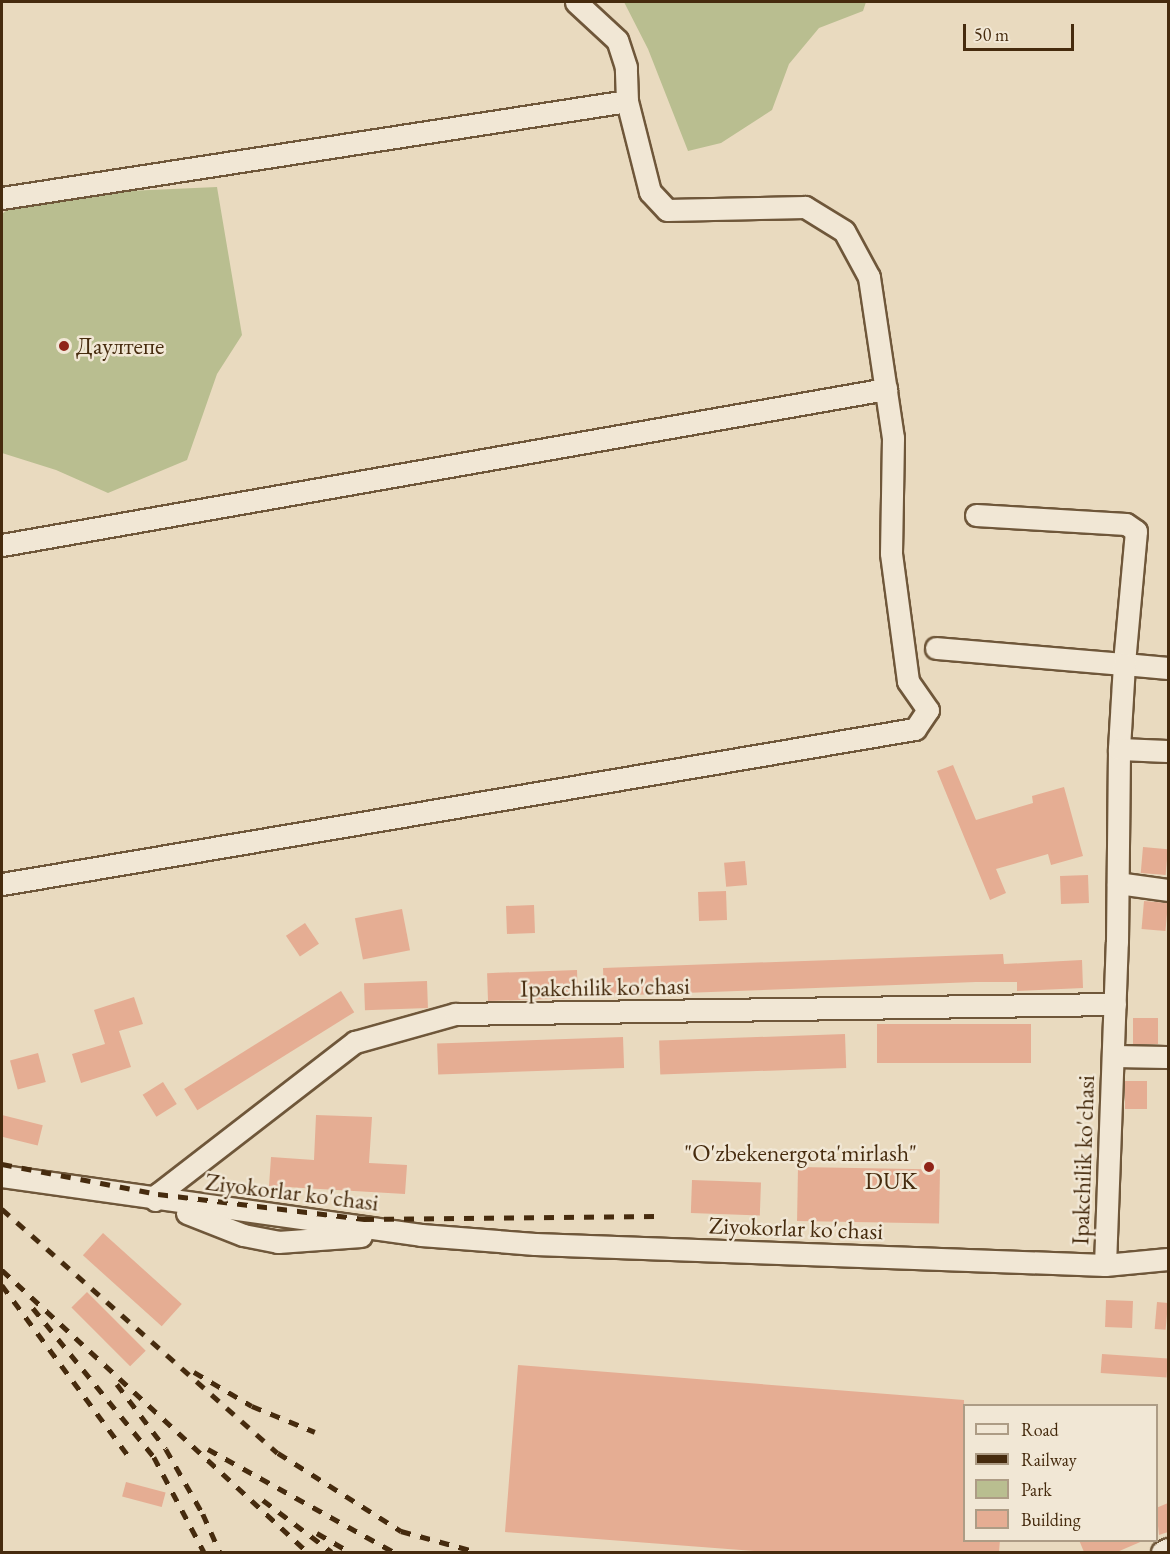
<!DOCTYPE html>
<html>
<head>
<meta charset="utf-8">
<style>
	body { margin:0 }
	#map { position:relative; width:1170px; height:1554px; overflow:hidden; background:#e9dabf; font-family:"EB Garamond",serif }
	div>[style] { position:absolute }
	.green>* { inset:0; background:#b9be90 }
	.building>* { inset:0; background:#e5ad93; transform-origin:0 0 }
	.roads { filter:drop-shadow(2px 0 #6f573a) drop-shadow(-2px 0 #6f573a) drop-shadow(0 2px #6f573a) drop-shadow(0 -2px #6f573a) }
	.minor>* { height:21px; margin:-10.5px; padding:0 10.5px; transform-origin:10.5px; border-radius:10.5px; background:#f1e7d5 }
	.rail>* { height:4.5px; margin-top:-2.25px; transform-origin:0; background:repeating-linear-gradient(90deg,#462b0e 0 10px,transparent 0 20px) }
	.dots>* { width:16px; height:16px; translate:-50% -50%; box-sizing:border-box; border:3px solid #f1e7d5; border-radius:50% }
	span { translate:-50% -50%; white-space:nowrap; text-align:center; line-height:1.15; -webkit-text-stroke:5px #f1e7d5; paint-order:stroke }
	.poi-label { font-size:24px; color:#462b0e }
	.left { translate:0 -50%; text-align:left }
	.right { translate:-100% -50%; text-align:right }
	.street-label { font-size:24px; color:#462b0e }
	.frame { position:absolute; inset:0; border:3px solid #462b0e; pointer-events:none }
	.legend { position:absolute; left:963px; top:1404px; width:195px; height:138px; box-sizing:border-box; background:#f1e7d5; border:2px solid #ad9c85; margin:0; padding:8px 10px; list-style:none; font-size:18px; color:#462b0e }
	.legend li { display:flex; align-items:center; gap:12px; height:30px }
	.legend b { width:30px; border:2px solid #ad9c85 }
	.scale { position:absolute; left:963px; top:24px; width:111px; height:27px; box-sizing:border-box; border:3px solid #462b0e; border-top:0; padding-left:8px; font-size:18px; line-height:21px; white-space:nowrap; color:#462b0e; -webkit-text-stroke:4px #f1e7d5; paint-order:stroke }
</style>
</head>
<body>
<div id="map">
	<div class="green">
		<i style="clip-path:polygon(624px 2px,866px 2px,863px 11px,819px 28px,789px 64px,772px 110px,721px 143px,688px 151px,648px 49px)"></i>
		<i style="clip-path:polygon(217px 187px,242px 335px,217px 374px,187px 460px,108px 493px,56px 470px,2px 453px,2px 214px,12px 206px,128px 191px)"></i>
	</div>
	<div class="building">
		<i style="clip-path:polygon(953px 765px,976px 820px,1033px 803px,1032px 796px,1064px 787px,1083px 856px,1051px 865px,1048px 854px,996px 869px,1006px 893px,990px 900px,937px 771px)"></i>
		<i style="left:1143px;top:847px;width:25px;height:26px;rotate:5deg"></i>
		<i style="left:745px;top:861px;width:24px;height:21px;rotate:85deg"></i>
		<i style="left:1088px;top:875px;width:28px;height:28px;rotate:88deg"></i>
		<i style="left:726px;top:891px;width:29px;height:28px;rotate:88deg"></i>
		<i style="left:1144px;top:901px;width:24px;height:28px;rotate:5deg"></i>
		<i style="left:534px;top:905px;width:28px;height:28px;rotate:88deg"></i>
		<i style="left:402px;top:909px;width:42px;height:48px;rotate:79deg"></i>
		<i style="left:305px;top:923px;width:25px;height:23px;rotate:56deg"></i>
		<i style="clip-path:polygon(1003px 954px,1004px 964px,1082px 960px,1083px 988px,1017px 991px,1017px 982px,976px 982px,604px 996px,603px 968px)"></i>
		<i style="left:577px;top:970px;width:28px;height:90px;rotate:88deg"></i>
		<i style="left:427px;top:981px;width:27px;height:63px;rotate:88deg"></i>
		<i style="left:341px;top:991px;width:25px;height:185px;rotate:58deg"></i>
		<i style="clip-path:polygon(134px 997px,143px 1024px,119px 1031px,131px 1067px,81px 1083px,72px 1054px,105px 1044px,94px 1010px)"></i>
		<i style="left:1133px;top:1018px;width:25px;height:26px"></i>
		<i style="left:1031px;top:1024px;width:39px;height:154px;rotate:90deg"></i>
		<i style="left:845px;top:1034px;width:34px;height:186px;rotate:88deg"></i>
		<i style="left:623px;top:1037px;width:31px;height:186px;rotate:88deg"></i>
		<i style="left:38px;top:1053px;width:30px;height:29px;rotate:75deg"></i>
		<i style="left:1125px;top:1081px;width:22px;height:28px"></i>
		<i style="left:163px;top:1082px;width:26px;height:24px;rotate:58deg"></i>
		<i style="left:2px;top:1115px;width:42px;height:21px;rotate:14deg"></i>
		<i style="clip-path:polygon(316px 1115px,372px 1117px,369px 1163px,407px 1165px,405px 1194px,269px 1186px,271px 1157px,314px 1160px)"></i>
		<i style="left:798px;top:1167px;width:142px;height:54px;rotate:1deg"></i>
		<i style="left:692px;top:1180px;width:69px;height:33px;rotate:2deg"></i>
		<i style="left:103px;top:1233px;width:106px;height:30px;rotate:42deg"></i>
		<i style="left:87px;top:1292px;width:83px;height:22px;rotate:45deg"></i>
		<i style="left:1106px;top:1300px;width:27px;height:27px;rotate:2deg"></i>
		<i style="left:1157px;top:1302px;width:11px;height:27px;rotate:5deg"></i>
		<i style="left:1102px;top:1354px;width:66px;height:19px;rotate:4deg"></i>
		<i style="clip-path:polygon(518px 1365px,964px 1400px,964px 1540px,1000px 1540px,999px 1552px,767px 1552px,505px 1532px)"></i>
		<i style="left:126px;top:1482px;width:41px;height:15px;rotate:15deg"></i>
		<i style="clip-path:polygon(1168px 1503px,1168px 1532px,1159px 1535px,1156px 1508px)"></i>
		<i style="clip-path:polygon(1079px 1540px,1145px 1540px,1117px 1552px,1084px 1552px)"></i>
	</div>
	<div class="roads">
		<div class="minor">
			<i style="left:2px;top:198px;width:632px;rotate:-8.82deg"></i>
			<i style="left:976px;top:515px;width:150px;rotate:3.4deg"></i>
			<i style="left:1126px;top:524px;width:12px;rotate:35deg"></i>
			<i style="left:1136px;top:531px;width:134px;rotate:95.2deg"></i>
			<i style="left:1124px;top:664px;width:44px;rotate:5.2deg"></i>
			<i style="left:2px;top:545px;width:898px;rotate:-10.01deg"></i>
			<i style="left:936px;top:648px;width:189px;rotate:4.9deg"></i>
			<i style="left:1124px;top:664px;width:85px;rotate:93.4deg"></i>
			<i style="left:1118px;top:883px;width:50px;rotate:8deg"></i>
			<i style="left:2px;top:884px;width:926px;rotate:-9.64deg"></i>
			<i style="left:915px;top:729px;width:23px;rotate:-56deg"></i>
			<i style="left:928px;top:710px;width:35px;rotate:-125deg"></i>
			<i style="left:908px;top:681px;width:129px;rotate:-97.6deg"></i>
			<i style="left:891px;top:553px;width:115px;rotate:-89deg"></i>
			<i style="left:893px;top:438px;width:163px;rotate:-98.5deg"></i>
			<i style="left:869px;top:277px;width:52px;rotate:-118.5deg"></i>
			<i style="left:844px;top:231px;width:46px;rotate:-148.4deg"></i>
			<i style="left:805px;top:207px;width:138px;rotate:178.8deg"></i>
			<i style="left:667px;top:210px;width:25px;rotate:-133deg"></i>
			<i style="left:650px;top:192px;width:94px;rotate:-104.2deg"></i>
			<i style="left:627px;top:101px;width:34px;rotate:-92deg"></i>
			<i style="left:626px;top:67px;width:28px;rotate:-108deg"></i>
			<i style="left:617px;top:40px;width:56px;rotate:-137.2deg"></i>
			<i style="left:1113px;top:1056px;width:55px;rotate:1deg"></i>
			<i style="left:2px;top:1176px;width:423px;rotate:8deg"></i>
			<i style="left:421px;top:1235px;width:114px;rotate:4.5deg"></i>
			<i style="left:535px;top:1244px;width:570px;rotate:2.11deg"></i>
			<i style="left:1105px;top:1265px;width:63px;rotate:-5.4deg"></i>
			<i style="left:155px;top:1200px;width:7px;rotate:-63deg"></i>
			<i style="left:158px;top:1194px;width:249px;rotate:-37.7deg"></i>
			<i style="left:355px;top:1042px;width:104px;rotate:-15.6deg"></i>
			<i style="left:455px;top:1014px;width:660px;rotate:-0.87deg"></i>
			<i style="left:187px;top:1213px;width:60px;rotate:21.4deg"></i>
			<i style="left:243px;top:1235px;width:36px;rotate:11deg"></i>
			<i style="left:278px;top:1242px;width:83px;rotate:-4.1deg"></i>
			<i style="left:1105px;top:1265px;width:323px;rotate:-87.9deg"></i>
			<i style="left:1117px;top:942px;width:193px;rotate:-89.4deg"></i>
			<i style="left:1119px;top:749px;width:49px;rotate:2.3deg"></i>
			<i style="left:1162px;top:1552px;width:7px;rotate:-27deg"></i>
		</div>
	</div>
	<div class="rail">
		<i style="left:2px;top:1164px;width:159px;rotate:10.9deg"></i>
		<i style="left:158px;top:1194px;width:208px;rotate:6.9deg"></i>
		<i style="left:364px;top:1219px;width:292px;rotate:-0.6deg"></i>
		<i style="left:2px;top:1209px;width:368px;rotate:41.5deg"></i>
		<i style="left:278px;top:1453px;width:146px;rotate:32.4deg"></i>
		<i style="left:401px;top:1531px;width:79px;rotate:15.4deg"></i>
		<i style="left:2px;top:1270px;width:416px;rotate:42.7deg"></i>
		<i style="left:2px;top:1285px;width:215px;rotate:53.5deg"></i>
		<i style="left:33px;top:1308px;width:192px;rotate:50.9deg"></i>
		<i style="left:154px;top:1457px;width:107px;rotate:62.2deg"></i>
		<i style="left:194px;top:1372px;width:67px;rotate:30.4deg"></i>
		<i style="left:252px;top:1406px;width:68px;rotate:22.4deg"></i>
		<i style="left:117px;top:1384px;width:81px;rotate:53deg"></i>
		<i style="left:166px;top:1449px;width:75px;rotate:60.4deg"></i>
		<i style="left:203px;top:1514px;width:42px;rotate:65.9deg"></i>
		<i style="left:208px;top:1449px;width:213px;rotate:29deg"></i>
		<i style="left:263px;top:1500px;width:86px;rotate:37deg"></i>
		<i style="left:317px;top:1533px;width:34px;rotate:30deg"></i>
	</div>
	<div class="dots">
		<i style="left:64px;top:346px;background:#8f2418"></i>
		<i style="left:929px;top:1167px;background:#8f2418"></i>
	</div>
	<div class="poi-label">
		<span class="left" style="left:76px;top:346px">Даултепе</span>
		<span class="right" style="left:917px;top:1167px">"O'zbekenergota'mirlash"<br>DUK</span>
	</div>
	<div class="street-label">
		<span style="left:605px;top:987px;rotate:-1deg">Ipakchilik ko'chasi</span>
		<span style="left:1083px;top:1160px;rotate:-88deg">Ipakchilik ko'chasi</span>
		<span style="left:292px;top:1192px;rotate:7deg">Ziyokorlar ko'chasi</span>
		<span style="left:796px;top:1228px;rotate:2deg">Ziyokorlar ko'chasi</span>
	</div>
	<div class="frame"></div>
	<ul class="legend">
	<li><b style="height:8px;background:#f1e7d5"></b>Road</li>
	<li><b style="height:8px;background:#462b0e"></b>Railway</li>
	<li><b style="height:16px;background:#b9be90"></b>Park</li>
	<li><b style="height:16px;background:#e5ad93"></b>Building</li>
	</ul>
	<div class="scale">50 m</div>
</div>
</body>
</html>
